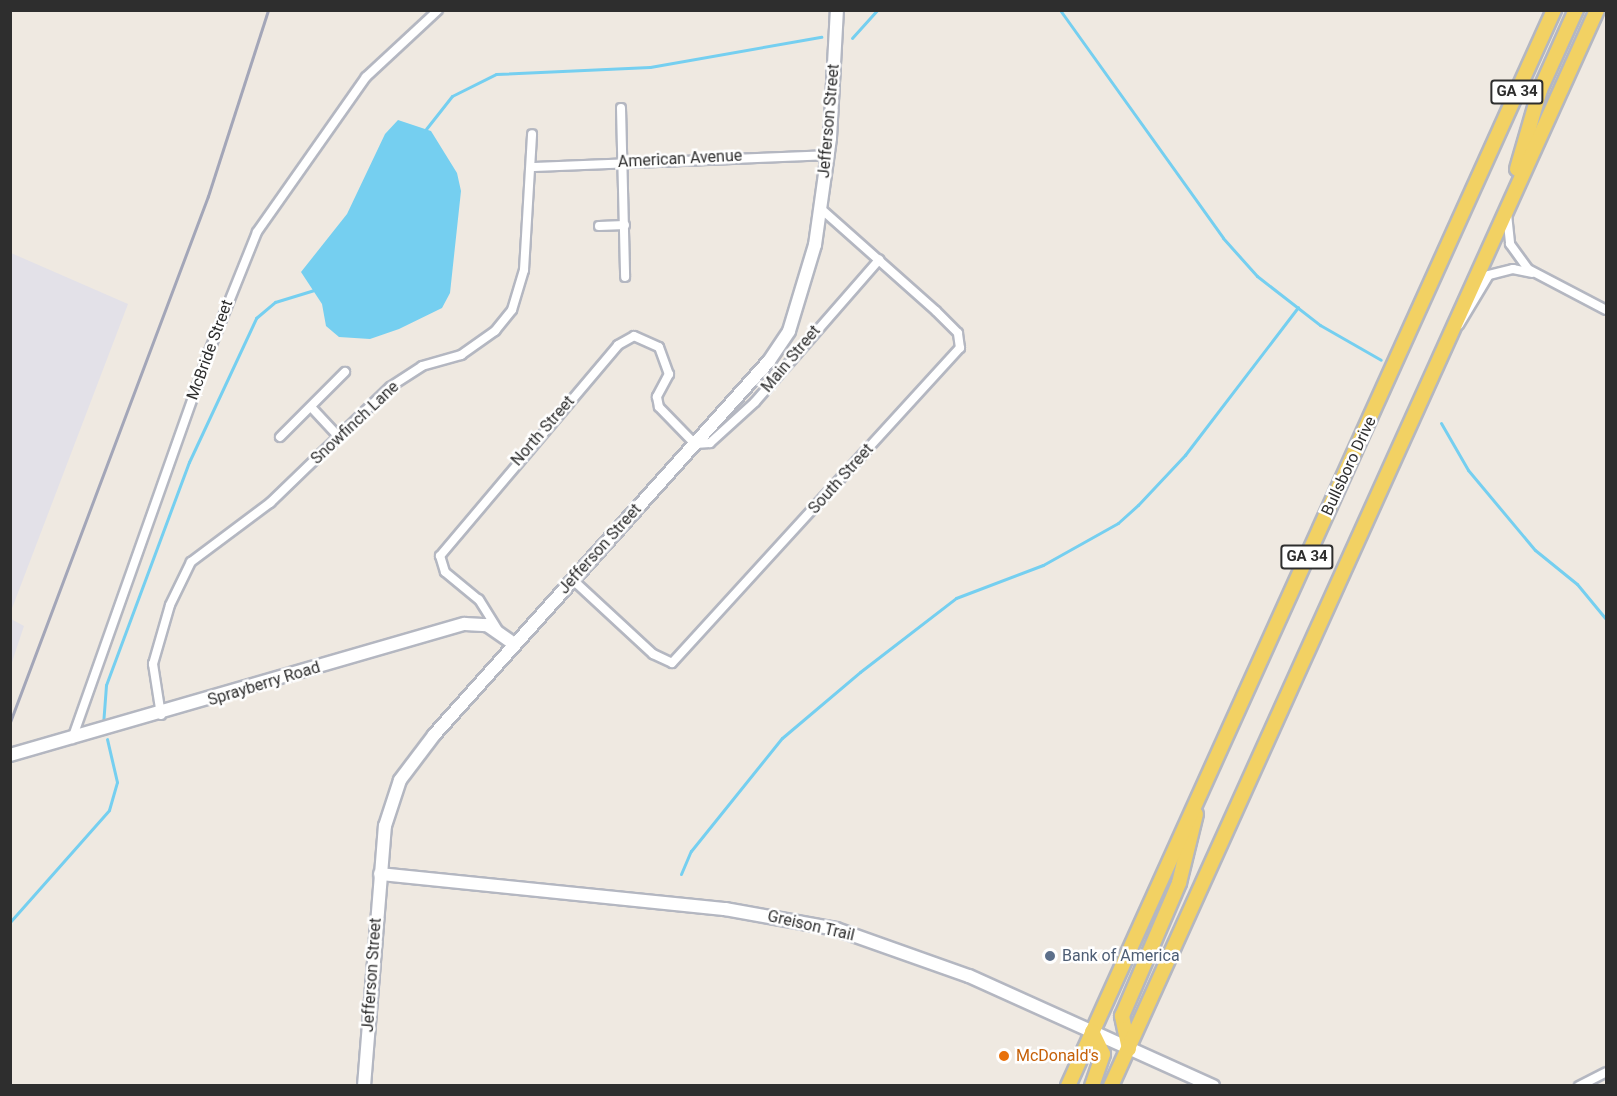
<!DOCTYPE html>
<html>
<head>
<meta charset="utf-8">
<style>
	body { margin:0 }
	#map { position:relative; width:1617px; height:1096px; overflow:hidden; background:#efe9e1; font-family:Roboto,sans-serif }
	div>[style] { position:absolute }
	.industrial>* { inset:0; background:#e3e1e8 }
	.water>* { inset:0; background:#75cff0 }
	.stream>* { height:3px; margin:-1.5px; padding:0 1.5px; transform-origin:1.5px; border-radius:1.5px; background:#75cff0 }
	.roads { filter:drop-shadow(2px 0 #b4b7c1) drop-shadow(-2px 0 #b4b7c1) drop-shadow(0 2px #b4b7c1) drop-shadow(0 -2px #b4b7c1) }
	.street>* { height:8px; margin:-4px; padding:0 4px; transform-origin:4px; border-radius:4px; background:#fff }
	.secondary>* { height:12px; margin:-6px; padding:0 6px; transform-origin:6px; border-radius:6px; background:#fff }
	.primary>* { height:14px; margin:-7px; padding:0 7px; transform-origin:7px; border-radius:7px; background:#f2d163 }
	.rail>* { height:3px; margin:-1.5px; padding:0 1.5px; transform-origin:1.5px; border-radius:1.5px; background:#a3a6b8 }
	.dots>* { width:16px; height:16px; translate:-50% -50%; box-sizing:border-box; border:3px solid #fff; border-radius:50% }
	span { translate:-50% -50%; white-space:nowrap; text-align:center; line-height:1.15; -webkit-text-stroke:5px #fff; paint-order:stroke }
	.shield-label span { padding:2px 4px; background:#fff; border:2px solid; border-radius:4px; -webkit-text-stroke-width:0 }
	.shield-label { font-size:15px; color:#2e2e2e; font-weight:700 }
	.street-label { font-size:16px; color:#2e2e2e }
	.service-label { font-size:16px; color:#4e5e75 }
	.left { translate:0 -50%; text-align:left }
	.food-label { font-size:16px; color:#c56008 }
	.frame { position:absolute; inset:0; border:12px solid #2e2e2e; pointer-events:none }
</style>
</head>
<body>
<div id="map">
	<div class="industrial">
		<i style="clip-path:polygon(11px 253px,128px 304px,11px 611px)"></i>
		<i style="clip-path:polygon(11px 619px,24px 626px,11px 665px)"></i>
	</div>
	<div class="water">
		<i style="clip-path:polygon(398px 120px,431px 131px,457px 173px,461px 191px,450px 293px,442px 308px,399px 329px,370px 339px,339px 337px,326px 326px,322px 304px,301px 272px,347px 214px,385px 134px)"></i>
	</div>
	<div class="stream">
		<i style="left:1060px;top:10px;width:280px;rotate:54.4deg"></i>
		<i style="left:1223px;top:238px;width:51px;rotate:48.2deg"></i>
		<i style="left:1257px;top:276px;width:80px;rotate:37.9deg"></i>
		<i style="left:1320px;top:325px;width:70px;rotate:29.8deg"></i>
		<i style="left:852px;top:38px;width:38px;rotate:-48deg"></i>
		<i style="left:426px;top:129px;width:42px;rotate:-51.8deg"></i>
		<i style="left:452px;top:96px;width:49px;rotate:-26.6deg"></i>
		<i style="left:496px;top:74px;width:154px;rotate:-2.6deg"></i>
		<i style="left:650px;top:67px;width:174px;rotate:-10deg"></i>
		<i style="left:1441px;top:423px;width:54px;rotate:60.1deg"></i>
		<i style="left:1468px;top:470px;width:104px;rotate:50.1deg"></i>
		<i style="left:1535px;top:550px;width:54px;rotate:39deg"></i>
		<i style="left:1577px;top:584px;width:45px;rotate:50.4deg"></i>
		<i style="left:103px;top:725px;width:40px;rotate:-85.7deg"></i>
		<i style="left:106px;top:685px;width:238px;rotate:-69.6deg"></i>
		<i style="left:189px;top:462px;width:159px;rotate:-65deg"></i>
		<i style="left:256px;top:318px;width:25px;rotate:-40deg"></i>
		<i style="left:275px;top:302px;width:41px;rotate:-17.1deg"></i>
		<i style="left:681px;top:874px;width:25px;rotate:-67deg"></i>
		<i style="left:691px;top:851px;width:145px;rotate:-51.2deg"></i>
		<i style="left:782px;top:738px;width:102px;rotate:-40.2deg"></i>
		<i style="left:860px;top:672px;width:121px;rotate:-37.6deg"></i>
		<i style="left:956px;top:598px;width:93px;rotate:-20.8deg"></i>
		<i style="left:1043px;top:565px;width:86px;rotate:-29.2deg"></i>
		<i style="left:1118px;top:523px;width:27px;rotate:-42deg"></i>
		<i style="left:1138px;top:505px;width:69px;rotate:-46.8deg"></i>
		<i style="left:1185px;top:455px;width:186px;rotate:-52.6deg"></i>
		<i style="left:10px;top:922px;width:149px;rotate:-48.5deg"></i>
		<i style="left:109px;top:810px;width:29px;rotate:-74deg"></i>
		<i style="left:117px;top:782px;width:44px;rotate:-103.1deg"></i>
	</div>
	<div class="roads">
		<div class="street">
			<i style="left:621px;top:108px;width:169px;rotate:88.6deg"></i>
			<i style="left:532px;top:167px;width:296px;rotate:-2.3deg"></i>
			<i style="left:1507px;top:214px;width:30px;rotate:84deg"></i>
			<i style="left:1510px;top:244px;width:31px;rotate:54deg"></i>
			<i style="left:1528px;top:269px;width:88px;rotate:27.7deg"></i>
			<i style="left:599px;top:226px;width:26px;rotate:-2deg"></i>
			<i style="left:1459px;top:325px;width:58px;rotate:-59deg"></i>
			<i style="left:1489px;top:275px;width:25px;rotate:-14deg"></i>
			<i style="left:1513px;top:269px;width:19px;rotate:12deg"></i>
			<i style="left:311px;top:407px;width:41px;rotate:47deg"></i>
			<i style="left:280px;top:437px;width:92px;rotate:-45deg"></i>
			<i style="left:573px;top:580px;width:109px;rotate:42.8deg"></i>
			<i style="left:653px;top:654px;width:21px;rotate:25deg"></i>
			<i style="left:672px;top:663px;width:427px;rotate:-47.6deg"></i>
			<i style="left:960px;top:348px;width:15px;rotate:-98deg"></i>
			<i style="left:958px;top:333px;width:31px;rotate:-135deg"></i>
			<i style="left:936px;top:311px;width:155px;rotate:-138.4deg"></i>
			<i style="left:498px;top:630px;width:36px;rotate:-122deg"></i>
			<i style="left:479px;top:600px;width:44px;rotate:-140.5deg"></i>
			<i style="left:445px;top:572px;width:17px;rotate:-107deg"></i>
			<i style="left:440px;top:556px;width:276px;rotate:-49.8deg"></i>
			<i style="left:618px;top:345px;width:18px;rotate:-29deg"></i>
			<i style="left:634px;top:336px;width:27px;rotate:24deg"></i>
			<i style="left:659px;top:347px;width:29px;rotate:70deg"></i>
			<i style="left:669px;top:374px;width:26px;rotate:118deg"></i>
			<i style="left:657px;top:397px;width:10px;rotate:79deg"></i>
			<i style="left:659px;top:407px;width:52px;rotate:45.8deg"></i>
			<i style="left:695px;top:444px;width:15px;rotate:-4deg"></i>
			<i style="left:710px;top:443px;width:61px;rotate:-42.3deg"></i>
			<i style="left:755px;top:402px;width:189px;rotate:-48.9deg"></i>
			<i style="left:161px;top:715px;width:52px;rotate:-98.9deg"></i>
			<i style="left:153px;top:664px;width:61px;rotate:-73.9deg"></i>
			<i style="left:170px;top:605px;width:48px;rotate:-64deg"></i>
			<i style="left:191px;top:562px;width:99px;rotate:-36.8deg"></i>
			<i style="left:270px;top:503px;width:167px;rotate:-44deg"></i>
			<i style="left:390px;top:387px;width:38px;rotate:-33deg"></i>
			<i style="left:422px;top:366px;width:41px;rotate:-15.8deg"></i>
			<i style="left:461px;top:355px;width:42px;rotate:-35.2deg"></i>
			<i style="left:495px;top:331px;width:27px;rotate:-51deg"></i>
			<i style="left:512px;top:310px;width:42px;rotate:-73.3deg"></i>
			<i style="left:524px;top:270px;width:136px;rotate:-86.6deg"></i>
			<i style="left:72px;top:739px;width:408px;rotate:-70.5deg"></i>
			<i style="left:208px;top:354px;width:131px;rotate:-68.1deg"></i>
			<i style="left:257px;top:232px;width:189px;rotate:-54.9deg"></i>
			<i style="left:366px;top:77px;width:98px;rotate:-42.9deg"></i>
			<i style="left:1579px;top:1086px;width:30px;rotate:-27deg"></i>
		</div>
		<div class="secondary">
			<i style="left:10px;top:755px;width:473px;rotate:-16.1deg"></i>
			<i style="left:465px;top:624px;width:22px;rotate:3deg"></i>
			<i style="left:487px;top:625px;width:32px;rotate:35deg"></i>
			<i style="left:380px;top:874px;width:347px;rotate:5.8deg"></i>
			<i style="left:725px;top:909px;width:113px;rotate:10.2deg"></i>
			<i style="left:836px;top:929px;width:141px;rotate:19.5deg"></i>
			<i style="left:969px;top:976px;width:268px;rotate:24.3deg"></i>
			<i style="left:364px;top:1086px;width:261px;rotate:-85.4deg"></i>
			<i style="left:385px;top:826px;width:48px;rotate:-71.9deg"></i>
			<i style="left:400px;top:780px;width:56px;rotate:-52.9deg"></i>
			<i style="left:434px;top:735px;width:502px;rotate:-48.15deg"></i>
			<i style="left:769px;top:361px;width:36px;rotate:-56deg"></i>
			<i style="left:789px;top:331px;width:90px;rotate:-73.2deg"></i>
			<i style="left:815px;top:245px;width:108px;rotate:-82deg"></i>
			<i style="left:830px;top:138px;width:128px;rotate:-86.9deg"></i>
		</div>
		<div class="primary">
			<i style="left:1517px;top:169px;width:82px;rotate:-73.8deg"></i>
			<i style="left:1540px;top:90px;width:88px;rotate:-65.8deg"></i>
			<i style="left:1129px;top:1049px;width:34px;rotate:-102deg"></i>
			<i style="left:1122px;top:1016px;width:145px;rotate:-66.8deg"></i>
			<i style="left:1179px;top:883px;width:71px;rotate:-76.2deg"></i>
			<i style="left:1068px;top:1086px;width:1181px;rotate:-65.69deg"></i>
			<i style="left:1092px;top:1086px;width:34px;rotate:-71deg"></i>
			<i style="left:1103px;top:1054px;width:25px;rotate:-116deg"></i>
			<i style="left:1111px;top:1086px;width:1181px;rotate:-65.69deg"></i>
		</div>
	</div>
	<div class="rail">
		<i style="left:10px;top:722px;width:562px;rotate:-69.37deg"></i>
		<i style="left:208px;top:196px;width:195px;rotate:-72.1deg"></i>
	</div>
	<div class="dots">
		<i style="left:1050px;top:956px;background:#5c6f8a"></i>
		<i style="left:1004px;top:1056px;background:#e8710a"></i>
	</div>
	<div class="shield-label">
		<span style="left:1517px;top:92px">GA 34</span>
		<span style="left:1307px;top:557px">GA 34</span>
	</div>
	<div class="street-label">
		<span style="left:829px;top:121px;rotate:-85deg">Jefferson Street</span>
		<span style="left:680px;top:159px;rotate:-3deg">American Avenue</span>
		<span style="left:210px;top:350px;rotate:-70deg">McBride Street</span>
		<span style="left:791px;top:359px;rotate:-50deg">Main Street</span>
		<span style="left:355px;top:423px;rotate:-43deg">Snowfinch Lane</span>
		<span style="left:543px;top:431px;rotate:-49deg">North Street</span>
		<span style="left:1349px;top:466px;rotate:-65deg">Bullsboro Drive</span>
		<span style="left:841px;top:479px;rotate:-48deg">South Street</span>
		<span style="left:600px;top:549px;rotate:-48deg">Jefferson Street</span>
		<span style="left:264px;top:684px;rotate:-17deg">Sprayberry Road</span>
		<span style="left:811px;top:926px;rotate:13deg">Greison Trail</span>
		<span style="left:372px;top:975px;rotate:-86deg">Jefferson Street</span>
	</div>
	<div class="service-label">
		<span class="left" style="left:1062px;top:956px">Bank of America</span>
	</div>
	<div class="food-label">
		<span class="left" style="left:1016px;top:1056px">McDonald's</span>
	</div>
	<div class="frame"></div>
</div>
</body>
</html>
